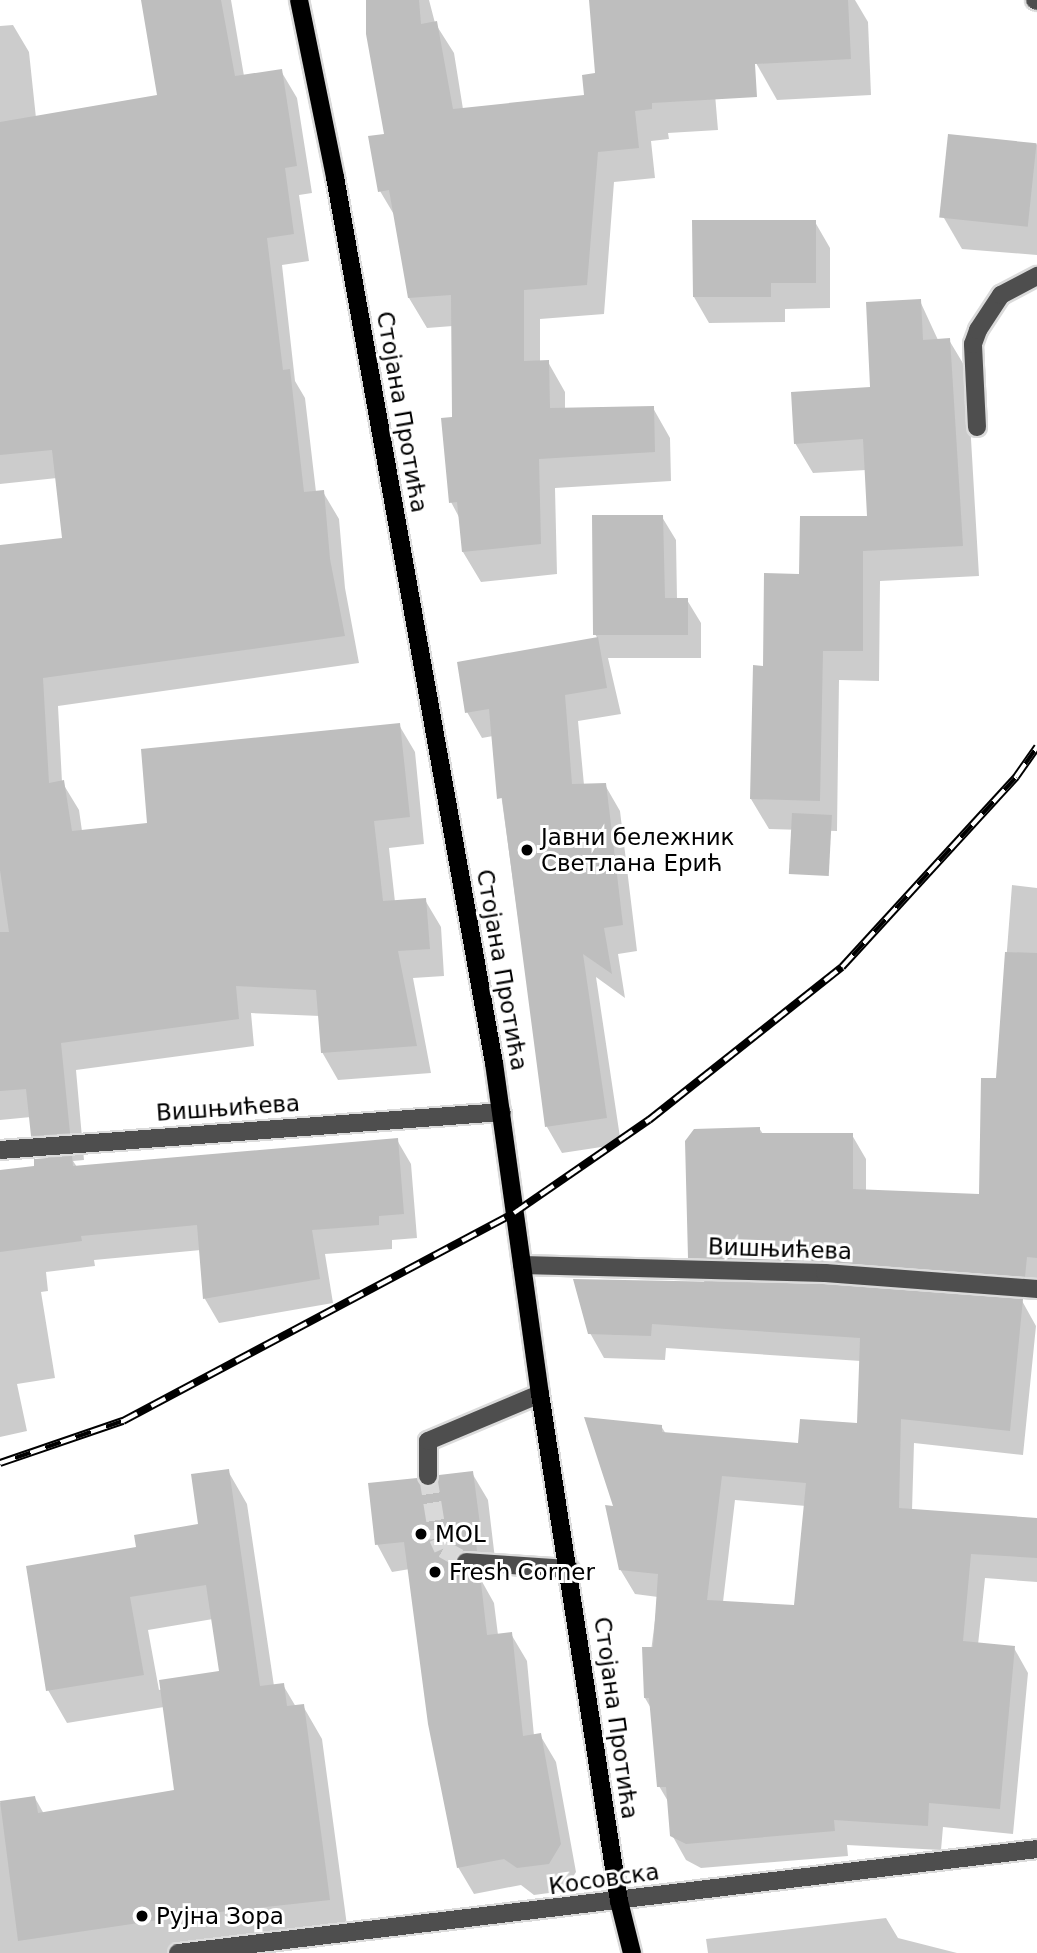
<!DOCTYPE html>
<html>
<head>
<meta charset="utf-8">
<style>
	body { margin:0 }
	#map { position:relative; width:1037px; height:1953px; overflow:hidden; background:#fff; font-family:"DejaVu Sans",sans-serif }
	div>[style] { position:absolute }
	.shadow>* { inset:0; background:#0003 }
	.building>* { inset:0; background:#bebebe; transform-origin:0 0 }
	.minor-tunnel>* { height:18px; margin-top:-9px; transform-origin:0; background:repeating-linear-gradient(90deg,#d9d9d9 0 18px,transparent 0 27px) }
	.roads { filter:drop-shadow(2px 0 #dbdbdb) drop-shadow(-2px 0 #dbdbdb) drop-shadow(0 2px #dbdbdb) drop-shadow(0 -2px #dbdbdb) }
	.minor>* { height:18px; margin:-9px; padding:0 9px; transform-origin:9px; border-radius:9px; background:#4e4e4e }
	.major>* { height:18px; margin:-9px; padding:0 9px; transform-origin:9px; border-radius:9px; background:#000 }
	.rail>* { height:8px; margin-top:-4px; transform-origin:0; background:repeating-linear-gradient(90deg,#fff 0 16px,#000 0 32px); box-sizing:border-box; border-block:2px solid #000 }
	.dots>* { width:19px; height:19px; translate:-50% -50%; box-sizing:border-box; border:4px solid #fff; border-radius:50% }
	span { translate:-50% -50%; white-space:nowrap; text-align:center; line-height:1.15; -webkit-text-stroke:6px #fff; paint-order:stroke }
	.street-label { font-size:23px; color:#000 }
	.poi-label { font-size:23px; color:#000 }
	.left { translate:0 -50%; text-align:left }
</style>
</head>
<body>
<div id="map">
	<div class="shadow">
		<i style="clip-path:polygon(143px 0,231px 0,244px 76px,281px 71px,297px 98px,312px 193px,299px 195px,309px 261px,282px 265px,295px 381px,305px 398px,316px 492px,323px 492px,339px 519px,345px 588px,359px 663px,58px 706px,62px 782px,79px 810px,82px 831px,149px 824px,399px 725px,415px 752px,424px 844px,389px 848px,395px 902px,425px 900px,441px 927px,444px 976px,413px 978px,431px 1073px,338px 1080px,322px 1052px,320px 1016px,251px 1013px,254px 1046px,76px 1070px,84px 1160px,73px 1161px,77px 1167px,397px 1140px,411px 1164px,417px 1238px,392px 1240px,392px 1249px,325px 1254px,333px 1303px,219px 1323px,205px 1299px,201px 1250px,94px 1260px,95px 1266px,46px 1272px,48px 1291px,41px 1292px,55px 1378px,17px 1384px,27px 1431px,0 1437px,0 1172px,36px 1168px,47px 1160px,33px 1136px,31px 1117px,0 1120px,0 547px,64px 539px,57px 478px,0 484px,0 26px,13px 25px,29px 52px,36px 118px,159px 96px)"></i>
		<i style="clip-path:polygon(367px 0,429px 0,435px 23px,454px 53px,463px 109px,586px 96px,596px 75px,591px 0,702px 0,708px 10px,718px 130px,668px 133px,669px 139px,651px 141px,655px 178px,614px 182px,604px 314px,540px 319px,540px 362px,548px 362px,565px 392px,565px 410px,653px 408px,670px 438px,671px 481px,555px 488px,557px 574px,481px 582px,463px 552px,460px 519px,451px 502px,453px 326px,427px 328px,409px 298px,396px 218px,380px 191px,386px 135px)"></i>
		<i style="clip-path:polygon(757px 0,855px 0,868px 22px,871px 95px,777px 100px,756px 63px)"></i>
		<i style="clip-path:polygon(1037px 144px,1037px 255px,962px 249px,944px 218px)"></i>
		<i style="clip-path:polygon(815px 222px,830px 248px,830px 308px,785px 309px,785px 322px,709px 323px,694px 297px)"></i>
		<i style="clip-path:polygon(920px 301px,938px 340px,949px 340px,967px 370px,979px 576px,880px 581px,879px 681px,839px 680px,837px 831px,769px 829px,751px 799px,764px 668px,801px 575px,869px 518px,866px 470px,813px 473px,795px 443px,872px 389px)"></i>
		<i style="clip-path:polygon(662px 517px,676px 540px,677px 599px,687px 600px,701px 623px,701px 658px,608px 658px,621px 714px,578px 721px,584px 785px,605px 785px,620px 811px,637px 951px,618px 954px,625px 998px,596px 977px,621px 1144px,562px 1153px,547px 1127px,493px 736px,482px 738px,467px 712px,598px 639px,595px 634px)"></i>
		<i style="clip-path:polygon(evenodd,1012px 885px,1037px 888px,1037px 1300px,1021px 1299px,1036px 1326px,1023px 1455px,914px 1443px,912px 1511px,1037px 1520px,1037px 1582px,985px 1578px,978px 1645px,1014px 1648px,1028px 1673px,1013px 1834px,943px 1827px,941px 1850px,847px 1845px,848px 1856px,701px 1868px,686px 1860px,672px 1835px,669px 1803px,659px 1786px,652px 1710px,645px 1698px,658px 1597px,635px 1594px,620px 1569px,661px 1426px,666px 1434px,800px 1445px,859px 1425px,861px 1361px,666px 1348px,665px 1360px,604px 1358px,590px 1333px,705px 1283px,690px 1258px,759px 1128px,763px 1134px,852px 1135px,866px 1159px,866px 1191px,981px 1195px,997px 1080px,1012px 885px,735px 1500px,806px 1506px,796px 1607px,723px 1602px,735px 1500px)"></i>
		<i style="clip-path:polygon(evenodd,228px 1471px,247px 1504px,274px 1686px,283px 1685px,296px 1707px,303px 1706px,322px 1739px,348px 1933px,175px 1953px,0 1953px,0 1803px,35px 1798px,44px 1814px,176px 1791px,164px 1707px,67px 1723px,48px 1690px,138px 1549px,200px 1526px,228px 1471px,213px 1619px,221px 1672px,159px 1690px,148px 1630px,213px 1619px)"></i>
		<i style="clip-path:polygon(472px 1473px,488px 1500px,495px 1559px,489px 1560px,491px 1578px,480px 1578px,494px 1603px,498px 1635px,511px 1634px,527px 1661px,534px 1736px,540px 1735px,556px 1762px,576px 1872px,564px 1891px,534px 1895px,521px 1885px,474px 1894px,458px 1867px,410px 1569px,392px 1572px,377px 1544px,429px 1490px)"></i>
		<i style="clip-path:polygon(886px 1918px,898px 1938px,957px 1953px,708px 1953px,706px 1939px)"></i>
	</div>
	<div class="building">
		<i style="clip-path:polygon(141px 0,221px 0,235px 76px,282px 69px,297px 166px,285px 168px,294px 234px,267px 238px,283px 370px,290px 369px,304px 492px,324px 490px,330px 559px,345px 636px,43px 678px,49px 783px,64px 780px,72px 831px,147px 823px,141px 749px,400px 723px,410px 817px,374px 821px,383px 901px,426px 898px,430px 949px,398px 951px,417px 1046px,321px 1053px,316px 990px,236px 986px,239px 1019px,61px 1043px,70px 1133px,31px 1136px,26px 1089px,0 1091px,0 932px,9px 932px,0 870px,0 545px,62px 538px,52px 450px,0 455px,0 122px,157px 95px)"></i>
		<i style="clip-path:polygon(366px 0,419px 0,421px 24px,437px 21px,453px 109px,584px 95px,582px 75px,595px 73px,589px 0,848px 0,851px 59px,755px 64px,757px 97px,652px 103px,652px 109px,635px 111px,639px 148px,598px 152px,587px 285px,524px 290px,524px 361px,549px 360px,550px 408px,654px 406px,655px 452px,539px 459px,541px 544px,462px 552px,457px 502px,449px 503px,441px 418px,452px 417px,451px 295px,408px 298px,389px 190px,378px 192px,368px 136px,384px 134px,366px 34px)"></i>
		<i style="left:948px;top:134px;width:89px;height:84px;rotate:6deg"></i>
		<i style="clip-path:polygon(692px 220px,816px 220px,816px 283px,771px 283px,771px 297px,693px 297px)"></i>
		<i style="clip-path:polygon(921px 299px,923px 340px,950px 338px,963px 546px,863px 551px,863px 651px,823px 651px,820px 801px,750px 799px,753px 665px,763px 666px,764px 573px,799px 574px,800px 516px,867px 516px,863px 439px,794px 444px,791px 392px,870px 387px,866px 302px)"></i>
		<i style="clip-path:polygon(592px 515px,663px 515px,665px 598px,688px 598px,688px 635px,593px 635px)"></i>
		<i style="clip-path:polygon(598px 637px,607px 688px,565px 695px,572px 784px,606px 783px,623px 925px,604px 928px,612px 974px,583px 954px,607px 1118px,545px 1127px,502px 798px,497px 799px,489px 709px,465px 713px,457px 662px)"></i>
		<i style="left:792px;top:813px;width:40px;height:61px;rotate:3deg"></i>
		<i style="clip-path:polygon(1005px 952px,1037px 953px,1037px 1258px,1027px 1257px,1025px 1277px,826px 1262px,688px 1258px,685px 1141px,694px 1129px,760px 1127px,760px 1133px,853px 1133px,853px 1189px,979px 1194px,981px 1078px,996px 1078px)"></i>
		<i style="clip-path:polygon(398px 1138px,404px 1214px,379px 1216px,379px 1225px,312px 1230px,320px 1279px,203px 1299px,197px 1225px,81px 1236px,82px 1241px,0 1252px,0 1170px,34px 1166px,34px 1159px,72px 1156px,73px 1166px)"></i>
		<i style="clip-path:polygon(evenodd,573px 1279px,824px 1284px,1023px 1299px,1010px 1431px,901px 1419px,899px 1508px,1037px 1518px,1037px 1558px,971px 1554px,963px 1641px,1015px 1646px,1000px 1809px,929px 1803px,928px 1826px,834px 1820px,835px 1831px,686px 1844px,670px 1836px,666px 1787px,657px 1787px,649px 1698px,644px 1698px,642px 1647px,653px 1647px,658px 1574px,619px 1570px,605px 1505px,613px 1506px,584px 1417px,662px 1425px,662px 1432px,798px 1443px,800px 1419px,857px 1423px,860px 1338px,652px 1324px,651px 1336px,588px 1334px,573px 1279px,722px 1476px,806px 1483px,794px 1605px,707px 1600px,722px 1476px)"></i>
		<i style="clip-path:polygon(229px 1469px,260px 1686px,284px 1683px,287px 1706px,304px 1704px,330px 1900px,192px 1915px,18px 1941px,0 1801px,35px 1796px,38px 1813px,174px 1790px,159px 1680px,219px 1671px,206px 1585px,130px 1597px,144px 1675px,46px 1691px,26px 1566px,136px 1547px,134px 1535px,198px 1524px,191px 1474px)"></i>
		<i style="clip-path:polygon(473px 1471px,481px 1532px,475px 1533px,477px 1551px,462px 1552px,455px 1562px,460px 1572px,480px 1574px,487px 1635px,512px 1632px,523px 1736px,541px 1733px,561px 1844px,549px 1864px,517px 1868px,504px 1859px,457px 1868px,428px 1724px,404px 1542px,375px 1545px,368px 1483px,417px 1478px,429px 1487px,439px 1475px)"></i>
	</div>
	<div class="minor-tunnel">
		<i style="left:428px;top:1476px;width:63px;rotate:80.8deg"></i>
		<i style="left:438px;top:1538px;width:12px;rotate:66deg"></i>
		<i style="left:443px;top:1549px;width:26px;rotate:29deg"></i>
	</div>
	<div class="roads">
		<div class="minor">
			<i style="left:1035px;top:0;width:2px;rotate:27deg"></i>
			<i style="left:977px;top:427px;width:83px;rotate:-92.8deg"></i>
			<i style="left:973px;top:344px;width:15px;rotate:-70deg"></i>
			<i style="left:978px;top:330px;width:42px;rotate:-56.7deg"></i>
			<i style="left:1001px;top:295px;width:41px;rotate:-27.8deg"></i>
			<i style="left:0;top:1150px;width:503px;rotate:-4.33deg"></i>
			<i style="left:522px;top:1265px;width:303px;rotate:1.5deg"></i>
			<i style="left:825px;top:1273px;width:213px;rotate:4.3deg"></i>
			<i style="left:428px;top:1476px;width:35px;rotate:-90deg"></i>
			<i style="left:428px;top:1441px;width:121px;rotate:-22.8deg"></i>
			<i style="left:466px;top:1562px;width:104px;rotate:3.9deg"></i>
			<i style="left:178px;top:1953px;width:865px;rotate:-6.9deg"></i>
		</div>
		<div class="major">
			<i style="left:299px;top:0;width:181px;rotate:78.5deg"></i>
			<i style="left:335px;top:177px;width:900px;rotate:79.83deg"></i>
			<i style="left:494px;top:1063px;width:334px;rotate:82.1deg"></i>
			<i style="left:540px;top:1394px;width:513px;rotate:81.14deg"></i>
			<i style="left:619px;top:1901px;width:54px;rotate:76deg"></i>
		</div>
	</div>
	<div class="rail">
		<i style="left:0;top:1463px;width:130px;rotate:-18.9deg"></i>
		<i style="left:123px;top:1421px;width:443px;rotate:-28deg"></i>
		<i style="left:514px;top:1213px;width:164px;rotate:-34.6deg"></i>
		<i style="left:649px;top:1120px;width:246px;rotate:-38.4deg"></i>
		<i style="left:842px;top:967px;width:258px;rotate:-47.5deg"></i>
		<i style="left:1016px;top:777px;width:37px;rotate:-55deg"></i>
	</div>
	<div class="dots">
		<i style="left:527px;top:850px;background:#000"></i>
		<i style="left:421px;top:1534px;background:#000"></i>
		<i style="left:435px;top:1572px;background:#000"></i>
		<i style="left:142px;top:1916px;background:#000"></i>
	</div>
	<div class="street-label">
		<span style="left:402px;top:412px;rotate:80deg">Стојана Протића</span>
		<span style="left:502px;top:970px;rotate:80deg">Стојана Протића</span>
		<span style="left:228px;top:1108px;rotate:-4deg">Вишњићева</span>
		<span style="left:780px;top:1249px;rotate:2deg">Вишњићева</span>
		<span style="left:616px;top:1718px;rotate:82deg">Стојана Протића</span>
		<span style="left:604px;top:1879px;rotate:-8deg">Косовска</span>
	</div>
	<div class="poi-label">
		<span class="left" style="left:541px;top:850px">Јавни бележник<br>Светлана Ерић</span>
		<span class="left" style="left:435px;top:1534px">MOL</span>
		<span class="left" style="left:449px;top:1572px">Fresh Corner</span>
		<span class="left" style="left:156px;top:1916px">Рујна Зора</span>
	</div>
</div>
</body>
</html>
